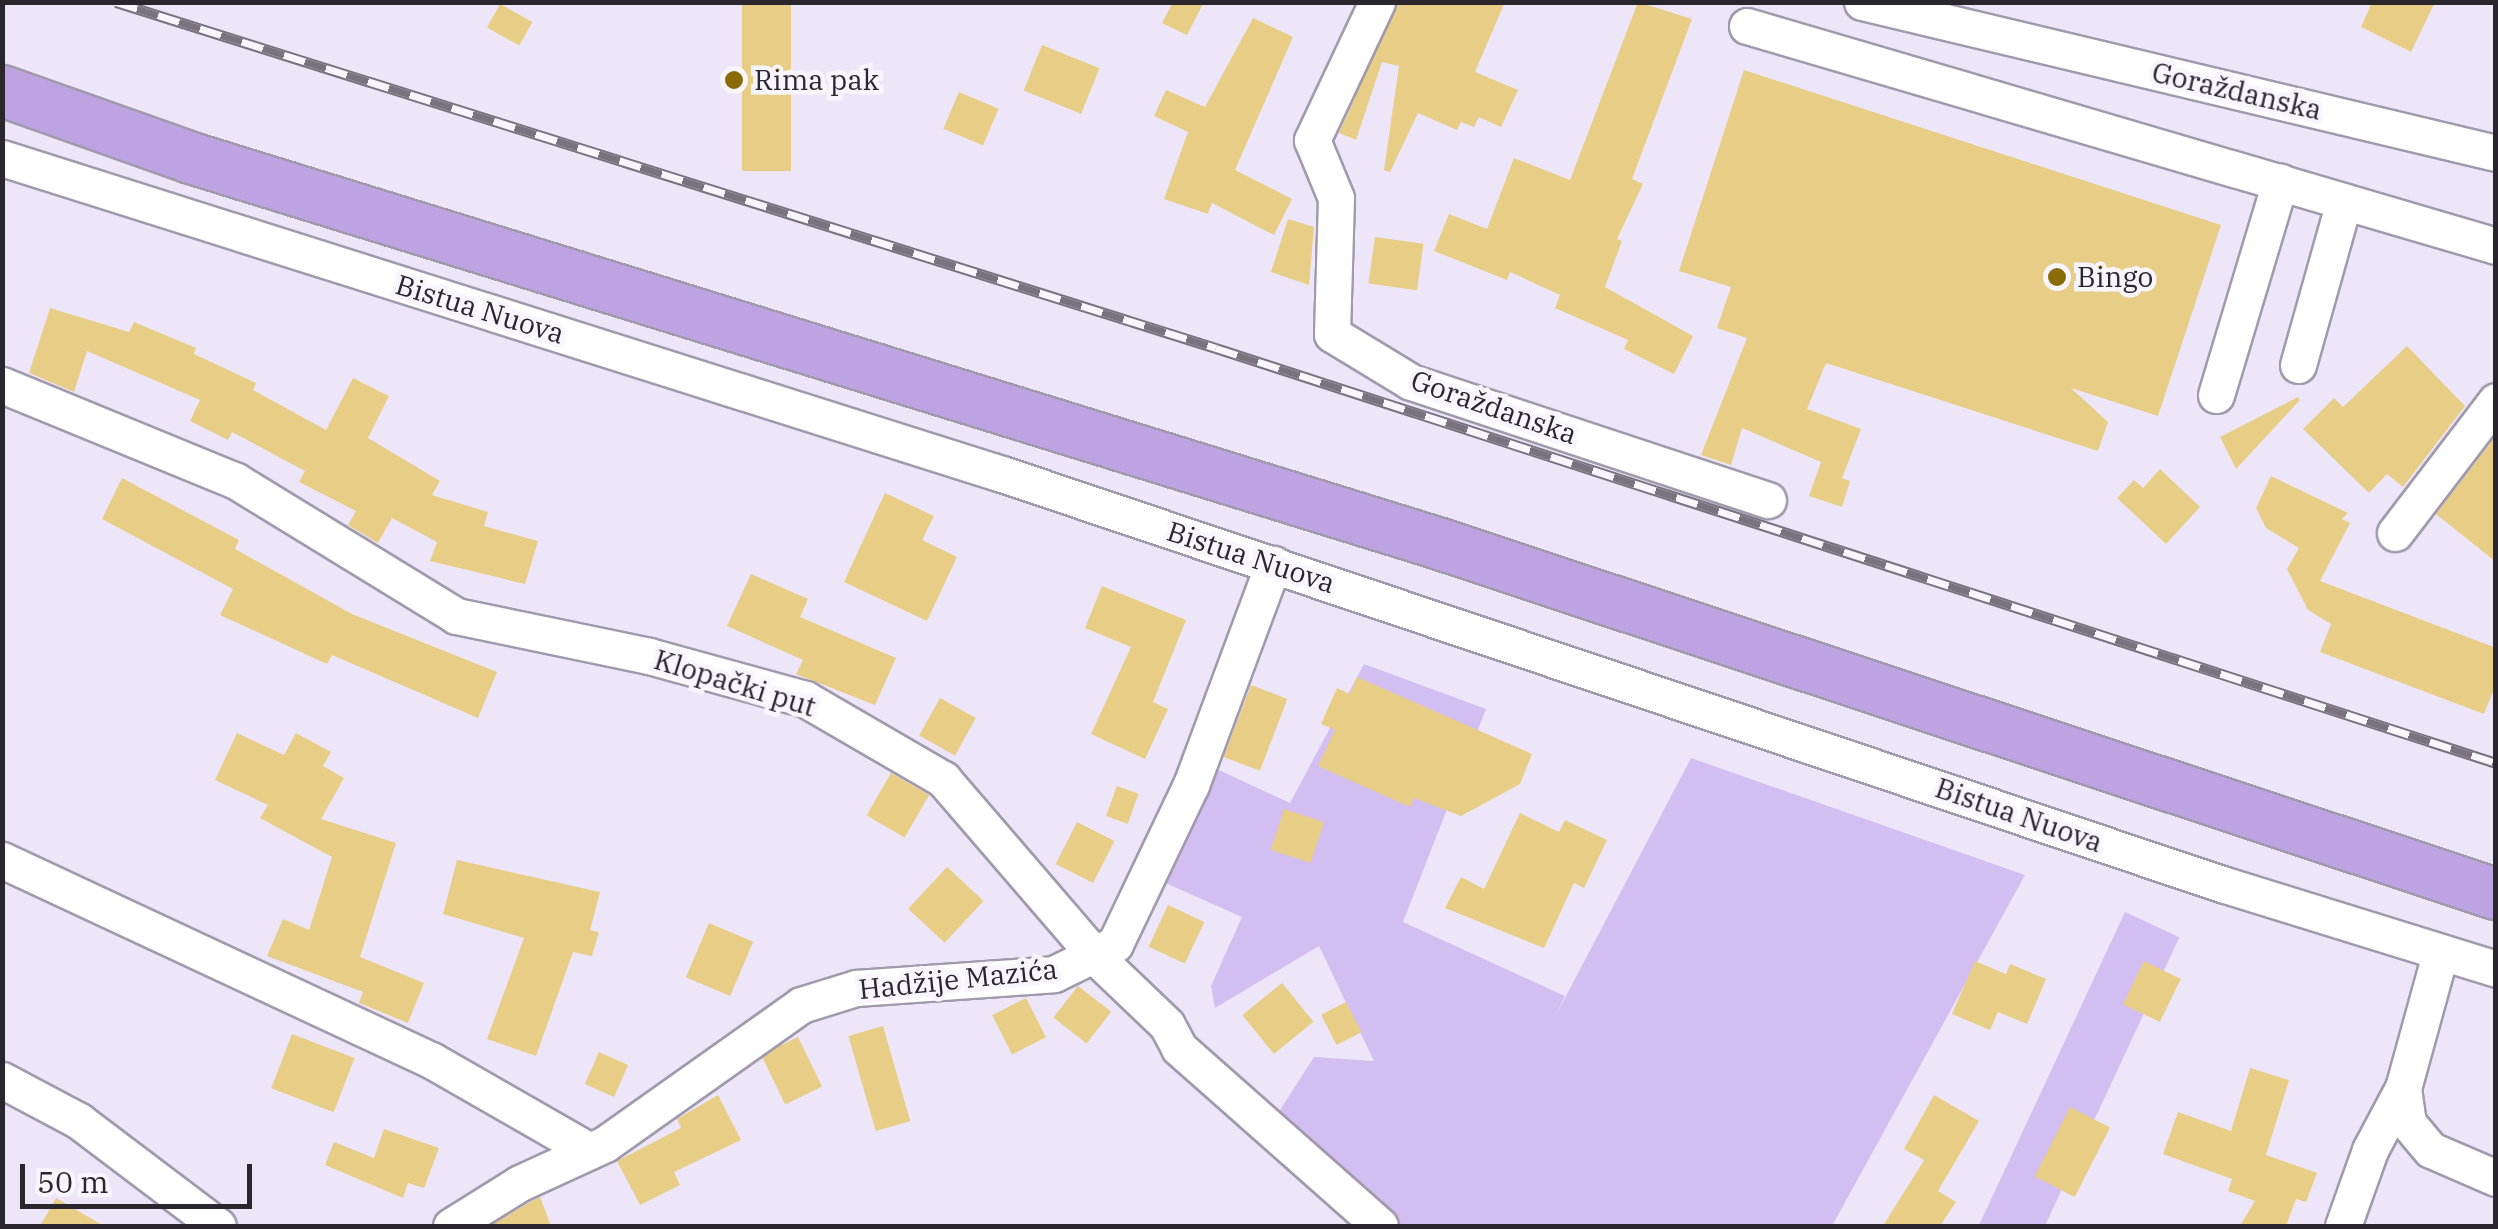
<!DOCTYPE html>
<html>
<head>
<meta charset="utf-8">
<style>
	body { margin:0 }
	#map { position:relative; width:2498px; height:1229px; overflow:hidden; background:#ede6f9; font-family:"IBM Plex Serif",serif }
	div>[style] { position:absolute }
	.green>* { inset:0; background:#d3bef2; transform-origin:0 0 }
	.building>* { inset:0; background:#e8cd87; transform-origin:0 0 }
	.roads { filter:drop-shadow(2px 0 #a19aac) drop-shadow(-2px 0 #a19aac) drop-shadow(0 2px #a19aac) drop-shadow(0 -2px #a19aac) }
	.minor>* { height:35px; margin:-17.5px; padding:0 17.5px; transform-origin:17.5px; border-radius:17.5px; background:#fff }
	.highway>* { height:50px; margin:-25px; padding:0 25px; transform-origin:25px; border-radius:25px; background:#bea3e3 }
	.rail>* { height:11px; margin-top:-5.5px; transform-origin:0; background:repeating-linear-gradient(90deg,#f8f5fd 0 22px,#78737f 0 44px); box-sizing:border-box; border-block:2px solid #78737f }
	.dots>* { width:28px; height:28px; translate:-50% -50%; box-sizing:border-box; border:5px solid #f8f5fd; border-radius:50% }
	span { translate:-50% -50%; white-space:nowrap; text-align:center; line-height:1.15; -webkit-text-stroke:9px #f8f5fd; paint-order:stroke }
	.poi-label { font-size:28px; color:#29262d }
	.left { translate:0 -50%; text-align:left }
	.street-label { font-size:28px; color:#29262d }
	.frame { position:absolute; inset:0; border:5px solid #29262d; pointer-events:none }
	.scale { position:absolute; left:20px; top:1164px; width:232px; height:45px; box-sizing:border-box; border:5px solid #29262d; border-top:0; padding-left:12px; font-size:30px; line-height:35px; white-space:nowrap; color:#29262d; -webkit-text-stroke:8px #f8f5fd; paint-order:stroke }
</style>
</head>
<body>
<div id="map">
	<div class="green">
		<i style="clip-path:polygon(1364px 664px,1486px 709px,1403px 922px,1565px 996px,1555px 1017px,1691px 758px,2025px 875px,1832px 1226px,1374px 1226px,1268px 1129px,1314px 1057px,1374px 1061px,1319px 946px,1215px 1008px,1211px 986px,1242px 917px,1163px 882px,1204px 763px,1290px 803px)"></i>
		<i style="left:2125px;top:912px;width:60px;height:355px;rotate:25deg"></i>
	</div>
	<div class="building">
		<i style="left:742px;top:2px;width:49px;height:169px"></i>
		<i style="clip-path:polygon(1173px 2px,1204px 2px,1187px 35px,1162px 23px)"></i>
		<i style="clip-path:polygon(1398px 2px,1505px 2px,1475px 72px,1518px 90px,1501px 127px,1479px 117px,1474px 127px,1461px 122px,1457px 130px,1418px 113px,1390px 172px,1384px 170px,1399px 66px,1382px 62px,1356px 140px,1339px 133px)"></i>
		<i style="clip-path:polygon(1638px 2px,1692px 19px,1632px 179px,1643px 184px,1617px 239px,1622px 241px,1605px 287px,1693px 336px,1674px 374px,1624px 349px,1628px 340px,1555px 308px,1560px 295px,1510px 272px,1507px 280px,1434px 251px,1449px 214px,1487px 229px,1514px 158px,1570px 180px)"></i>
		<i style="clip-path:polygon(2372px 2px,2435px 2px,2411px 52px,2361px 27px)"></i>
		<i style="left:500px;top:4px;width:37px;height:27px;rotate:29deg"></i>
		<i style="clip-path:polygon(1253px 18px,1293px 37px,1235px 170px,1292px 199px,1274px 235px,1212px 203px,1208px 214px,1164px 199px,1188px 132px,1154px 116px,1166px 90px,1205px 107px)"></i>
		<i style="left:1042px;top:45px;width:62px;height:49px;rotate:22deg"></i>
		<i style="clip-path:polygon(1744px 70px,2221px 225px,2158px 416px,2071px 388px,2108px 422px,2098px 451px,1826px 363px,1807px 409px,1861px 429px,1842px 478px,1850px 481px,1842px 507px,1809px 496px,1821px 462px,1742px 428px,1731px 465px,1701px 455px,1747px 338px,1717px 328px,1731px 287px,1679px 271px)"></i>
		<i style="left:959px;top:92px;width:43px;height:40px;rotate:23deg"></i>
		<i style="clip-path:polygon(1288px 219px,1314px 227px,1309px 285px,1271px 272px)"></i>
		<i style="left:1375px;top:237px;width:49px;height:47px;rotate:8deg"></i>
		<i style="clip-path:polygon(50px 308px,129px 332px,134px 322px,196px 348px,194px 354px,256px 383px,253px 390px,326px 430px,353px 378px,389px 396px,368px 438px,440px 481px,432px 495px,488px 512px,484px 526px,538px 541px,525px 584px,430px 561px,437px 542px,392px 518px,378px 543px,348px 525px,356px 511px,299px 482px,305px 471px,232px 432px,228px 440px,190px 421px,200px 400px,87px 351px,74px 392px,29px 373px)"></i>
		<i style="clip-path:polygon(2407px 346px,2465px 406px,2403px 487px,2387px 474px,2369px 493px,2303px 429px,2334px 398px,2343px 407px)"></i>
		<i style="clip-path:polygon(2298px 397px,2300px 400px,2236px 469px,2220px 437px)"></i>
		<i style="clip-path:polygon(2495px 437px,2496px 438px,2496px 562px,2436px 514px)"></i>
		<i style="clip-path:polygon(2160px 469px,2200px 507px,2166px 544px,2117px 498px,2134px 480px,2143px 488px)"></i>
		<i style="clip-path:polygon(2271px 476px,2348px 513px,2342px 519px,2350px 523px,2320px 581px,2496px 648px,2496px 684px,2484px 714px,2320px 652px,2331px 624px,2308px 610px,2287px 569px,2299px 548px,2266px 528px,2256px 508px)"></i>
		<i style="clip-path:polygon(122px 478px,239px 540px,235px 549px,352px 614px,497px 672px,478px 718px,332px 655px,327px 664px,220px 615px,233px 589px,102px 519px)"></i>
		<i style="clip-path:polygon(885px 493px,934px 516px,922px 540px,957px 557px,927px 621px,844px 582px)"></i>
		<i style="clip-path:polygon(751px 574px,808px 599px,800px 617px,896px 658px,875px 705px,796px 674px,803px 660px,727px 626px)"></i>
		<i style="clip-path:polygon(1102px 586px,1186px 620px,1153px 702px,1168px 709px,1145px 759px,1091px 734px,1131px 647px,1085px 628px)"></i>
		<i style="clip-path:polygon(1357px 677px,1532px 754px,1520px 784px,1461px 816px,1414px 798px,1410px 807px,1318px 766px,1335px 730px,1321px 724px,1337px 688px,1350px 694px)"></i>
		<i style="left:1251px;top:685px;width:39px;height:77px;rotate:21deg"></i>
		<i style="left:940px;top:698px;width:41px;height:43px;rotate:29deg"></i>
		<i style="clip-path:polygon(237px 733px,284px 755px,296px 733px,331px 752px,323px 766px,344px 778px,321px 819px,396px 843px,360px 957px,424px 983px,408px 1023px,359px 1003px,363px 992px,267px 956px,283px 919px,309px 930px,332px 857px,260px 818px,268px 805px,215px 780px)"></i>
		<i style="left:891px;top:773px;width:44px;height:49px;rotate:30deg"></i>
		<i style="left:1117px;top:786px;width:23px;height:32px;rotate:20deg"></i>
		<i style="left:1284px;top:809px;width:42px;height:43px;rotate:18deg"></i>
		<i style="clip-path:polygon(1520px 813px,1559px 832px,1565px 820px,1607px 840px,1584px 888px,1574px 883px,1544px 948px,1445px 908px,1461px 877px,1484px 889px)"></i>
		<i style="left:1077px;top:822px;width:42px;height:47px;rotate:27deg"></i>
		<i style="clip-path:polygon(457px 860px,600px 892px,590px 930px,599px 932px,592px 956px,573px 952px,536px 1056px,487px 1039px,524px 938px,443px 914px)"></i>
		<i style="left:947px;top:867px;width:50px;height:57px;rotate:43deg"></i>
		<i style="left:1168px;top:905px;width:40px;height:46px;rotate:25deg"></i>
		<i style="left:709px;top:923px;width:48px;height:59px;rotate:23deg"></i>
		<i style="clip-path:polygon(1975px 961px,2006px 974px,2010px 964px,2046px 979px,2027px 1024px,1998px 1012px,1990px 1030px,1952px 1014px)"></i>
		<i style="left:2144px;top:961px;width:41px;height:48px;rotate:26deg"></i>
		<i style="left:1282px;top:983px;width:50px;height:51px;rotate:51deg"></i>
		<i style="left:1078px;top:986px;width:42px;height:40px;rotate:38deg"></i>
		<i style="left:1026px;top:998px;width:44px;height:38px;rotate:63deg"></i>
		<i style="left:1346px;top:1002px;width:34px;height:28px;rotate:63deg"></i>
		<i style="left:883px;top:1026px;width:99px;height:36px;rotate:74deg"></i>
		<i style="left:292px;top:1034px;width:67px;height:58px;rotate:21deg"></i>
		<i style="left:798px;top:1037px;width:55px;height:41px;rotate:64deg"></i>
		<i style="left:599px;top:1052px;width:32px;height:35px;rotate:24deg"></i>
		<i style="clip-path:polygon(2250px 1068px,2289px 1080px,2266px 1155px,2317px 1173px,2306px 1202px,2296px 1199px,2286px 1226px,2240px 1226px,2255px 1201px,2228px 1191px,2232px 1179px,2163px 1154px,2178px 1112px,2231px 1131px)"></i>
		<i style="clip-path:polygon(718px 1095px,741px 1140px,674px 1172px,680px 1185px,640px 1205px,617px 1161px,681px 1128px,677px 1119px)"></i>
		<i style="clip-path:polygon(1934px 1095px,1979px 1121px,1938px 1191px,1956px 1202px,1940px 1226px,1883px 1226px,1924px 1160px,1904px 1149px)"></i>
		<i style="left:2070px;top:1107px;width:45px;height:78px;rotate:27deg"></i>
		<i style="clip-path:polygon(384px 1129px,439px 1148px,424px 1188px,408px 1183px,403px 1198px,325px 1165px,334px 1142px,374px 1158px)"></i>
		<i style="clip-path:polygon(540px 1197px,551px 1226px,490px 1226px,530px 1202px)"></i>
		<i style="clip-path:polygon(56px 1198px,104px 1226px,40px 1226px)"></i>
	</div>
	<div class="roads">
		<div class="minor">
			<i style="left:1377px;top:2px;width:153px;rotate:115.2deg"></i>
			<i style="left:1312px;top:140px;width:63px;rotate:67.5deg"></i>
			<i style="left:1336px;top:198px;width:136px;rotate:91.7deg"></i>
			<i style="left:1332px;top:334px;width:92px;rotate:31.3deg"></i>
			<i style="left:1411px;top:382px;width:376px;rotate:18.3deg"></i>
			<i style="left:1862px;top:2px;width:652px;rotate:13.4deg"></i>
			<i style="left:1747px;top:26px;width:781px;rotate:16.37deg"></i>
			<i style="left:2px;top:158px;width:1049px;rotate:17.54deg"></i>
			<i style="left:1002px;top:474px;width:1290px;rotate:18.58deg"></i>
			<i style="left:2225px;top:885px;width:284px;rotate:17.2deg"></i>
			<i style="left:2298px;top:365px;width:170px;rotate:-74.3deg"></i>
			<i style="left:2px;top:385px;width:253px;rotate:22.3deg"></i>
			<i style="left:236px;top:481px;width:258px;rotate:31.5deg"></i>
			<i style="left:456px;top:616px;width:197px;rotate:11.7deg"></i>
			<i style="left:649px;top:656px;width:162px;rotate:15.4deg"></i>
			<i style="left:805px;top:699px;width:160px;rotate:30.1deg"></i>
			<i style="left:943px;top:779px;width:236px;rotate:49.3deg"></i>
			<i style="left:1097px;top:958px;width:97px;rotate:43.7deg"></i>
			<i style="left:1167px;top:1025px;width:26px;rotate:62deg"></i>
			<i style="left:1179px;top:1048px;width:268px;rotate:41.5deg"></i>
			<i style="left:2216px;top:395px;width:223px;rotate:-73.3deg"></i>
			<i style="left:2395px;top:533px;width:166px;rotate:-52.6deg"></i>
			<i style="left:2px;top:860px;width:473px;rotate:25deg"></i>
			<i style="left:431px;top:1060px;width:183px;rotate:29.8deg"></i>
			<i style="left:2440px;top:954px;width:139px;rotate:105.4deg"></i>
			<i style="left:2403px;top:1088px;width:35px;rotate:82deg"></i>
			<i style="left:2408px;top:1123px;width:35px;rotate:50deg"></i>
			<i style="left:2431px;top:1150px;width:71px;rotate:23.3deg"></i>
			<i style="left:2px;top:1080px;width:87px;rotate:28deg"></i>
			<i style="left:79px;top:1121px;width:174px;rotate:37.1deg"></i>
			<i style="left:451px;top:1226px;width:81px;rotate:-31.9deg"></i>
			<i style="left:520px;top:1183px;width:94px;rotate:-24.6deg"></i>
			<i style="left:605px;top:1144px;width:240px;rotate:-35.3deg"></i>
			<i style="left:801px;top:1005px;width:58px;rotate:-17.2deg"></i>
			<i style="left:856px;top:988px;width:198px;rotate:-4deg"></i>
			<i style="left:1054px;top:974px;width:68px;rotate:-26.2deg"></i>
			<i style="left:1115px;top:944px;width:176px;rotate:-64.5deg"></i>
			<i style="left:1191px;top:785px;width:236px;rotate:-69.6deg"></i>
			<i style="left:2343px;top:1226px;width:81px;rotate:-70.4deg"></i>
			<i style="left:2370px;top:1150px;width:70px;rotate:-62deg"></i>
		</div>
		<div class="highway">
			<i style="left:2px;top:91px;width:201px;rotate:19.5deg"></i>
			<i style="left:191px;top:158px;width:1307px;rotate:17.17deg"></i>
			<i style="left:1440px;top:544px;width:1112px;rotate:18.34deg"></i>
		</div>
	</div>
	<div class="rail">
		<i style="left:116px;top:2px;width:1153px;rotate:17.46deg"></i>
		<i style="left:1216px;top:348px;width:1346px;rotate:17.96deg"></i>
	</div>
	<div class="dots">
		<i style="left:734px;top:80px;background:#896b0a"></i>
		<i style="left:2057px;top:277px;background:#896b0a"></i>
	</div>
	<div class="poi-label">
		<span class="left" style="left:754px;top:80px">Rima pak</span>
		<span class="left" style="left:2077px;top:277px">Bingo</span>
	</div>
	<div class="street-label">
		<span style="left:2237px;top:91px;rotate:13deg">Goraždanska</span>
		<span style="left:480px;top:309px;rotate:17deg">Bistua Nuova</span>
		<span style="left:1494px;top:407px;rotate:19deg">Goraždanska</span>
		<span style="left:1251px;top:557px;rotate:18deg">Bistua Nuova</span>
		<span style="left:735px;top:683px;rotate:17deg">Klopački put</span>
		<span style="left:2019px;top:815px;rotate:19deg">Bistua Nuova</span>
		<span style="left:958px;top:979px;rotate:-6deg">Hadžije Mazića</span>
	</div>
	<div class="frame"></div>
	<div class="scale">50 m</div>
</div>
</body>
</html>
